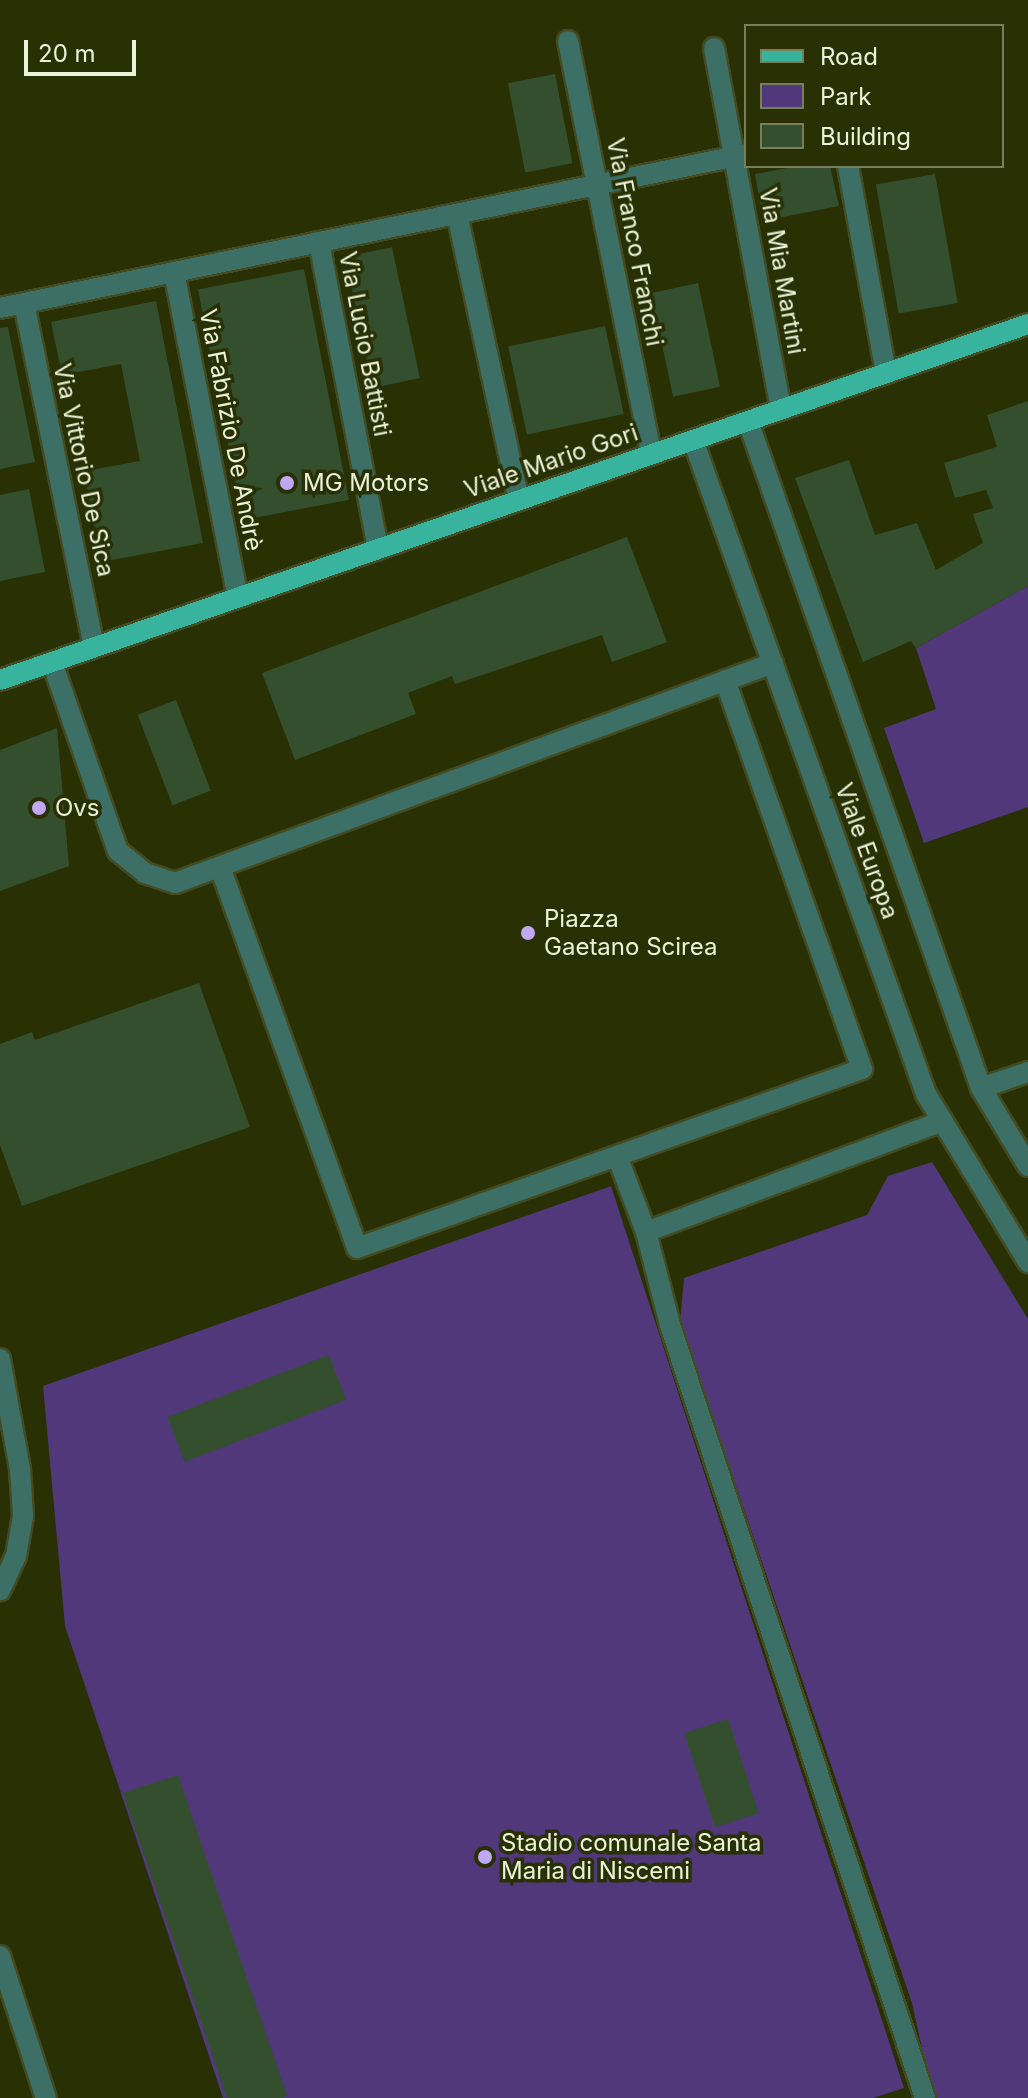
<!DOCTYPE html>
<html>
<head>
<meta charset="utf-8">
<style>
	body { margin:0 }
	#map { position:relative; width:1028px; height:2098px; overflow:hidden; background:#283004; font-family:Inter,sans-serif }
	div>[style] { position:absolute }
	.green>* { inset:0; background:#51387a }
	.building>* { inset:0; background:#344f2d; transform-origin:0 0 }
	.roads { filter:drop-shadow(2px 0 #434b22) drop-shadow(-2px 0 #434b22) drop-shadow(0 2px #434b22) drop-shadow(0 -2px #434b22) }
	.minor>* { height:20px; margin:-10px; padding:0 10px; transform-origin:10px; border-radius:10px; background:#3c7066 }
	.major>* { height:20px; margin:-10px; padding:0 10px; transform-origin:10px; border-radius:10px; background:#38b39e }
	.dots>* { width:22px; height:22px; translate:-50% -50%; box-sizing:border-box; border:4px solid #283004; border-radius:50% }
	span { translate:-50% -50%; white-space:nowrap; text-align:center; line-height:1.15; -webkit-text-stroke:7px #283004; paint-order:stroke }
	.street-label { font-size:24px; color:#ebf2da }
	.poi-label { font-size:24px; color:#ebf2da }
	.left { translate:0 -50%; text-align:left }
	.legend { position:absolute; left:744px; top:24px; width:260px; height:144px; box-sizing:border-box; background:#283004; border:2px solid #767e5a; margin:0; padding:10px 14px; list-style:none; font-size:24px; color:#ebf2da }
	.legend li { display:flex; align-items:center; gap:16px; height:40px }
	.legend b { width:40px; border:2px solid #767e5a }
	.scale { position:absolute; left:24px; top:40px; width:112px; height:36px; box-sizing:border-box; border:4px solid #ebf2da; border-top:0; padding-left:10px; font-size:24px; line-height:28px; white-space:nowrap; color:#ebf2da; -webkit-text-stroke:6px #283004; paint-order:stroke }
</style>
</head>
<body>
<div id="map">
	<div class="green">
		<i style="clip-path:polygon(1028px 586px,1028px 807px,924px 843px,884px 728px,936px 709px,916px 648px)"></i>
		<i style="clip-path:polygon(932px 1162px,1028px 1319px,1028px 2098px,933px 2098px,912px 2003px,680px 1321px,684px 1278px,867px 1215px,888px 1176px)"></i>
		<i style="clip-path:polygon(611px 1186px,904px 2088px,873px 2098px,223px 2098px,65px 1626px,43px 1386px)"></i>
	</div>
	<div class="building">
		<i style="left:555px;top:74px;width:91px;height:48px;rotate:79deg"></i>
		<i style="clip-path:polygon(797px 166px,830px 166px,839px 206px,763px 221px,755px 174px)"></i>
		<i style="left:935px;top:174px;width:131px;height:60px;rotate:80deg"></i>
		<i style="left:392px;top:247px;width:134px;height:48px;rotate:78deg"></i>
		<i style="left:304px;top:269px;width:235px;height:108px;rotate:79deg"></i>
		<i style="left:698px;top:283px;width:106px;height:48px;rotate:78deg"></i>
		<i style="clip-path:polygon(156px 301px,203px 543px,101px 562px,84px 471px,140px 461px,121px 364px,62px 375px,51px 322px)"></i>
		<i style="left:605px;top:326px;width:90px;height:99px;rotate:78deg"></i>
		<i style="clip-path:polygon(8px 327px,35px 462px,0 469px,0 328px)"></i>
		<i style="clip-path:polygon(1028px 401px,1028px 586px,916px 648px,911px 641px,863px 662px,795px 478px,849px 460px,875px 535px,917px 523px,936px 570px,983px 543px,973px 514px,993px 508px,986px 490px,955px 498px,944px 463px,997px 447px,987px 415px)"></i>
		<i style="clip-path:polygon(29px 489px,45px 572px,0 581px,0 495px)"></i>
		<i style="clip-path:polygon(627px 537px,667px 642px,612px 662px,602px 635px,455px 684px,452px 676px,408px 693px,416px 714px,295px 760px,262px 673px)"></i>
		<i style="left:176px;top:700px;width:97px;height:41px;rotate:69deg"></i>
		<i style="clip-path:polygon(57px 728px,69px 866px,0 891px,0 750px)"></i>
		<i style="clip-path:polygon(199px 983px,250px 1127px,22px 1206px,0 1145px,0 1044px,32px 1032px,35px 1040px)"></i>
		<i style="left:329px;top:1355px;width:48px;height:173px;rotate:69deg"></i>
		<i style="left:728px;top:1719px;width:99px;height:46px;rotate:72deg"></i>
		<i style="clip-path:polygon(178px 1775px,287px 2096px,282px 2098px,227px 2098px,123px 1793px)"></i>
	</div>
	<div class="roads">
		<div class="minor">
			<i style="left:568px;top:41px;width:421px;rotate:78.6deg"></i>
			<i style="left:714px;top:48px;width:367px;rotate:79.5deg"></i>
			<i style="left:848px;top:166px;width:210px;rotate:79.6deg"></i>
			<i style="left:457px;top:214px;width:293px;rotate:77.8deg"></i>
			<i style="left:319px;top:242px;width:313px;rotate:79.1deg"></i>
			<i style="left:174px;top:272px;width:331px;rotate:78.9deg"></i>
			<i style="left:24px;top:303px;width:351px;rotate:78.5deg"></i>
			<i style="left:0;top:308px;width:762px;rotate:-11.66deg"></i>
			<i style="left:748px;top:421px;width:707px;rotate:70.74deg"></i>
			<i style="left:981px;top:1088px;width:91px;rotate:58.9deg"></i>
			<i style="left:693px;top:440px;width:694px;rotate:70.39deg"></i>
			<i style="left:926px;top:1094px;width:197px;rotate:58.7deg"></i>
			<i style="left:52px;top:662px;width:200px;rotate:70.8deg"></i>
			<i style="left:118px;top:851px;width:35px;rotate:39deg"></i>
			<i style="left:145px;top:873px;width:32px;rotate:18deg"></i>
			<i style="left:175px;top:883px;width:637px;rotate:-20.2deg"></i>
			<i style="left:220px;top:867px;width:405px;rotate:70.2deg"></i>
			<i style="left:357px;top:1248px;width:536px;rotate:-19.52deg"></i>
			<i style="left:862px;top:1069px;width:412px;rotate:-109.4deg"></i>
			<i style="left:981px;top:1088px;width:50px;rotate:-18.8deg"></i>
			<i style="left:617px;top:1156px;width:81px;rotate:69.1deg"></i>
			<i style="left:646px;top:1232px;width:317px;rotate:-20.5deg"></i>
			<i style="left:646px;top:1232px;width:96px;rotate:75.5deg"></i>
			<i style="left:670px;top:1325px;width:814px;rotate:71.74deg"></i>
			<i style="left:0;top:1359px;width:112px;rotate:79.7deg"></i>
			<i style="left:20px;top:1469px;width:47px;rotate:86.3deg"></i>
			<i style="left:23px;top:1516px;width:41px;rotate:99.9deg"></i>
			<i style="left:16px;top:1556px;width:38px;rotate:115deg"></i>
			<i style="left:0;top:1956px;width:149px;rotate:72.1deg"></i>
		</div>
		<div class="major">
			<i style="left:0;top:680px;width:1088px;rotate:-19.1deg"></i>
		</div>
	</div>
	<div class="dots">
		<i style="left:287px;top:483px;background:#c1a8f3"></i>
		<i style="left:39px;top:808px;background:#c1a8f3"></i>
		<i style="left:528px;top:933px;background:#c1a8f3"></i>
		<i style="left:485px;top:1857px;background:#c1a8f3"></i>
	</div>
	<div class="street-label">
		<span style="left:635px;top:242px;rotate:79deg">Via Franco Franchi</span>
		<span style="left:782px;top:271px;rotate:80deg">Via Mia Martini</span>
		<span style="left:365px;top:344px;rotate:79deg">Via Lucio Battisti</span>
		<span style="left:231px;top:430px;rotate:79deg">Via Fabrizio De Andrè</span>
		<span style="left:551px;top:461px;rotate:-19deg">Viale Mario Gori</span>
		<span style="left:84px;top:470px;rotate:78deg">Via Vittorio De Sica</span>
		<span style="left:867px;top:851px;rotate:70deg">Viale Europa</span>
	</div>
	<div class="poi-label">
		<span class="left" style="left:303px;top:483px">MG Motors</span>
		<span class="left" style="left:55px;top:808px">Ovs</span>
		<span class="left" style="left:544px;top:933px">Piazza<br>Gaetano Scirea</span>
		<span class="left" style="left:501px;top:1857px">Stadio comunale Santa<br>Maria di Niscemi</span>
	</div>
	<ul class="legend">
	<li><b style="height:10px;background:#38b39e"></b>Road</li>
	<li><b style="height:22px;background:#51387a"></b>Park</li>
	<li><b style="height:22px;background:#344f2d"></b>Building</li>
	</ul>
	<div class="scale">20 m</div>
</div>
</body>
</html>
